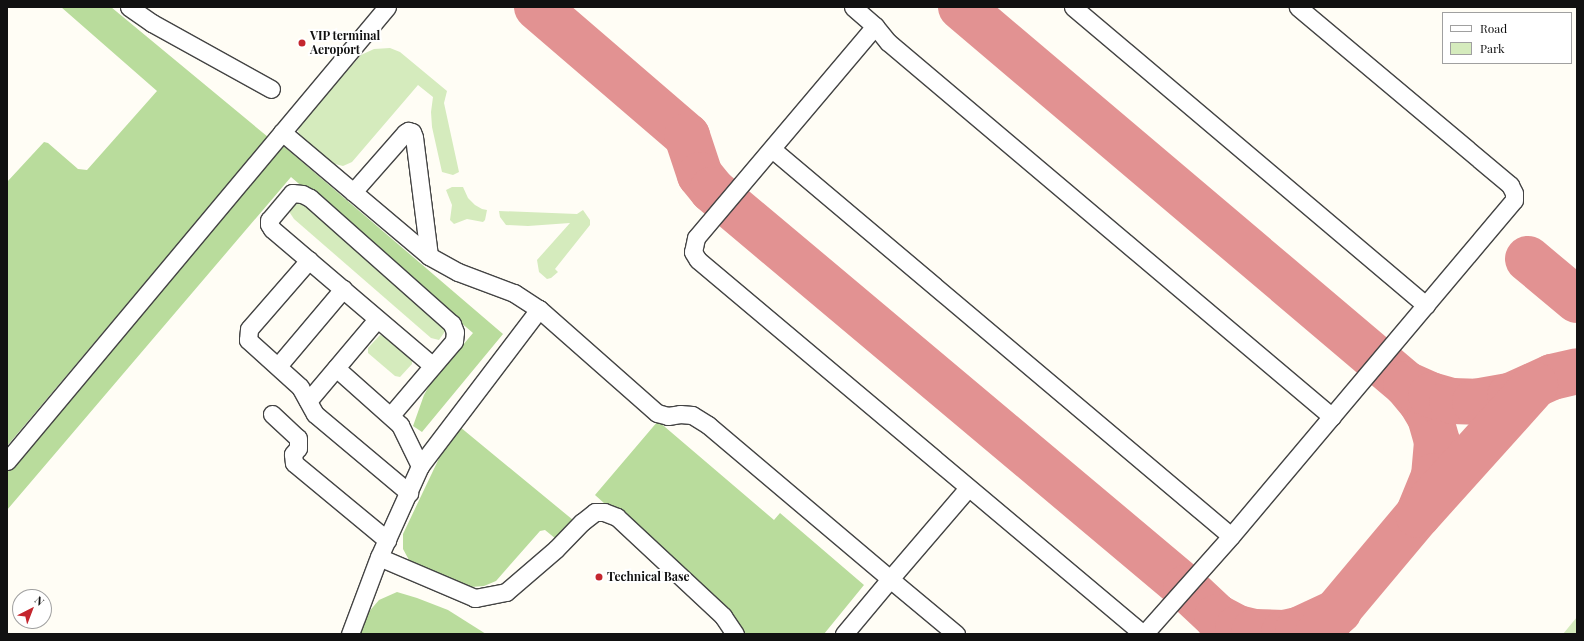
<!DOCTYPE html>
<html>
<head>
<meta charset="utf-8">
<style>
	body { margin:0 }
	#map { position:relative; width:1584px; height:641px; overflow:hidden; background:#fffdf5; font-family:"Playfair Display",serif }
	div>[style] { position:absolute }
	.green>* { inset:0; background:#d5ebbd }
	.forest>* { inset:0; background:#b9dc9c }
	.taxiway>* { height:46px; margin:-23px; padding:0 23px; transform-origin:23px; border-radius:23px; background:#e29292 }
	.roads { filter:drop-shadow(1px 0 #444) drop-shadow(-1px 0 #444) drop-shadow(0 1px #444) drop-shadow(0 -1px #444) }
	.minor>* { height:17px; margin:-8.5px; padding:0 8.5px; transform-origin:8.5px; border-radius:8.5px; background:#fff }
	.dots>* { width:11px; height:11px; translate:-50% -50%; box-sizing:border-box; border:2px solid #fff; border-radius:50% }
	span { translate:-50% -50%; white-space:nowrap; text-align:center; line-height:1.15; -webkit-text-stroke:4px #fff; paint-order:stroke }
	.poi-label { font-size:12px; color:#111; font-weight:700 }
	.left { translate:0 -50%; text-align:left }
	.frame { position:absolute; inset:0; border:8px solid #111; pointer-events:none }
	.legend { position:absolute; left:1442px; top:12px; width:130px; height:52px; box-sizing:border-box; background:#fff; border:1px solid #a0a0a0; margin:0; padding:5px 7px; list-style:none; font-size:12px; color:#111 }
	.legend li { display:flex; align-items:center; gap:8px; height:20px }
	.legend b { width:20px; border:1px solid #a0a0a0 }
	.north { position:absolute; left:12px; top:589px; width:40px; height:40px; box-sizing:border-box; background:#fff; border:1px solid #a0a0a0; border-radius:50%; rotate:42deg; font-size:11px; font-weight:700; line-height:16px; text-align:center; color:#111 }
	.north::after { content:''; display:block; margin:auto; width:14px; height:18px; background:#c4262e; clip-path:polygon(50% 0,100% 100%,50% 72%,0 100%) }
</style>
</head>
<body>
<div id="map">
	<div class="green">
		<i style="clip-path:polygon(390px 48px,400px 52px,447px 91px,444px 103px,459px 172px,453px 175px,442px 172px,432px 127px,431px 112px,433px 97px,418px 85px,352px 162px,343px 166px,327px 162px,300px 137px,298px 131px,299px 126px,361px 55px,374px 49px)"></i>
		<i style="clip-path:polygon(452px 187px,463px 187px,468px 198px,475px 205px,482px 209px,487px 210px,485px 220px,483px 222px,467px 219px,454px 224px,450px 220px,452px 205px,446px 190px)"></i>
		<i style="clip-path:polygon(299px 201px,303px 201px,446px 330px,439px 340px,431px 338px,294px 219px,288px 210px,294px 202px)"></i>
		<i style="clip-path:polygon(583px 210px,590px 220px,590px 225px,555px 269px,558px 272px,551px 278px,547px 279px,539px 272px,537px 260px,570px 223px,528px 226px,506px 225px,500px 217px,499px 211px,577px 214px)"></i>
		<i style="clip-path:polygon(380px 335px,385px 336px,412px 360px,412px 364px,400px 377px,395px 376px,368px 353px,368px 348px)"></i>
		<i style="clip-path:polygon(1577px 617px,1577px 634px,1563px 634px)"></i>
	</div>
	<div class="forest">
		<i style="clip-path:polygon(61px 7px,111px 7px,268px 137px,7px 446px,7px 182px,44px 142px,48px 143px,78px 169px,87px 170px,157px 91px)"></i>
		<i style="clip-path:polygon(280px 143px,503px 334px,422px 432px,413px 426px,424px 395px,430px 384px,473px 333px,291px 177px,7px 510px,7px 469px)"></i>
		<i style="clip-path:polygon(658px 421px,774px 520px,780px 513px,864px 585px,824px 634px,740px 634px,735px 620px,595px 495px)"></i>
		<i style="clip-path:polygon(460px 427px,573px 520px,556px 539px,545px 530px,540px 531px,496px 581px,484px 586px,471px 587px,419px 568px,409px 560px,403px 549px,403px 534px,442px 452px)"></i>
		<i style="clip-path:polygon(397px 592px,417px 598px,448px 610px,486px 634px,360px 634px,367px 614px,379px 600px)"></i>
	</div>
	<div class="taxiway">
		<i style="left:537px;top:7px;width:198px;rotate:40.7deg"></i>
		<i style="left:687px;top:136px;width:41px;rotate:71.6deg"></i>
		<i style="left:700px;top:175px;width:19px;rotate:51deg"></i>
		<i style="left:712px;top:190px;width:619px;rotate:40.02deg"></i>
		<i style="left:1186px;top:588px;width:42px;rotate:43.1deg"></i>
		<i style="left:1217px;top:617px;width:21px;rotate:55deg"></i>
		<i style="left:961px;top:7px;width:583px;rotate:40.27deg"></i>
		<i style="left:1406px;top:384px;width:23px;rotate:50deg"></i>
		<i style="left:1421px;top:402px;width:17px;rotate:59deg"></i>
		<i style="left:1430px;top:417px;width:26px;rotate:74deg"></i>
		<i style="left:1437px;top:442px;width:34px;rotate:95deg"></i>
		<i style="left:1434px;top:476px;width:42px;rotate:112.3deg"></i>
		<i style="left:1528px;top:259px;width:64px;rotate:39.9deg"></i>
		<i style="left:1406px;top:384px;width:27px;rotate:24deg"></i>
		<i style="left:1431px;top:395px;width:22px;rotate:16deg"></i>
		<i style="left:1452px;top:401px;width:23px;rotate:2deg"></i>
		<i style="left:1475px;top:402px;width:36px;rotate:-10deg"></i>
		<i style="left:1510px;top:396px;width:46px;rotate:-24.3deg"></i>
		<i style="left:1552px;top:377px;width:26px;rotate:-13deg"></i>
		<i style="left:1217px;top:617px;width:24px;rotate:28deg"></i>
		<i style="left:1238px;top:628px;width:16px;rotate:14deg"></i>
		<i style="left:1254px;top:632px;width:30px;rotate:2deg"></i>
		<i style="left:1284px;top:633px;width:14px;rotate:-12deg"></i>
		<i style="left:1298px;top:630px;width:45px;rotate:-24.9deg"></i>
		<i style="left:1318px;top:634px;width:155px;rotate:-50deg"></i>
		<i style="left:1418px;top:515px;width:175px;rotate:-48deg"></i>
	</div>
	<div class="roads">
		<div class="minor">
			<i style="left:129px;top:7px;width:28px;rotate:35deg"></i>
			<i style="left:152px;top:23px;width:136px;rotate:29deg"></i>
			<i style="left:853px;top:7px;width:29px;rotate:41deg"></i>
			<i style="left:875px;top:26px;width:21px;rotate:51deg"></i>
			<i style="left:888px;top:42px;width:581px;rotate:40.18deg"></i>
			<i style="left:1073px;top:7px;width:462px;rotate:40.2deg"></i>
			<i style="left:875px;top:26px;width:277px;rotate:130.2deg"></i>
			<i style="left:696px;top:238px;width:14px;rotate:102deg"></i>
			<i style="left:693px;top:252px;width:9px;rotate:58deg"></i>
			<i style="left:698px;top:260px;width:581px;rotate:40.05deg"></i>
			<i style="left:282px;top:132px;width:192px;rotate:40.1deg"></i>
			<i style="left:429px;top:256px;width:33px;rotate:29deg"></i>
			<i style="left:458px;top:272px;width:60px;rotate:20.6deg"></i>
			<i style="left:514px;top:293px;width:30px;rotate:33deg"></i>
			<i style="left:772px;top:149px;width:600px;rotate:40.14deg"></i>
			<i style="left:353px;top:192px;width:79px;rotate:-48.6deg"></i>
			<i style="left:405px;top:133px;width:4px;rotate:-34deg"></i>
			<i style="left:408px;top:131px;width:4px;rotate:14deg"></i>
			<i style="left:412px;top:132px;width:5px;rotate:68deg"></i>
			<i style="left:414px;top:137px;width:120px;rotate:82.8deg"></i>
			<i style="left:309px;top:260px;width:91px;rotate:131deg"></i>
			<i style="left:249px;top:329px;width:11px;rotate:95deg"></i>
			<i style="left:248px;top:340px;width:70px;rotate:42.1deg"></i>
			<i style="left:300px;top:387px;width:31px;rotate:61deg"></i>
			<i style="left:315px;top:414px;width:123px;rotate:40deg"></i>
			<i style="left:278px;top:366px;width:101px;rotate:-49.8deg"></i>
			<i style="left:336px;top:368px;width:86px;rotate:41.7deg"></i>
			<i style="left:400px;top:425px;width:46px;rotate:64deg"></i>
			<i style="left:308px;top:401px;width:107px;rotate:-49.9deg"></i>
			<i style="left:272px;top:414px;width:35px;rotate:43deg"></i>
			<i style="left:298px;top:438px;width:10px;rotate:90deg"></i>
			<i style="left:298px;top:448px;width:8px;rotate:130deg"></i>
			<i style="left:293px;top:454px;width:9px;rotate:84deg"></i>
			<i style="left:294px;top:463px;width:121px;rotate:39.6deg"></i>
			<i style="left:391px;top:415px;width:97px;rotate:-49.6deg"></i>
			<i style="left:454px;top:341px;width:9px;rotate:-84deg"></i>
			<i style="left:455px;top:332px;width:9px;rotate:-111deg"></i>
			<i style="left:452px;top:324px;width:190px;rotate:-138.4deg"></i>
			<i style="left:310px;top:198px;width:9px;rotate:-153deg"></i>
			<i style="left:302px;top:194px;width:10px;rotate:-174deg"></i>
			<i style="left:292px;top:193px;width:35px;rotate:130deg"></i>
			<i style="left:269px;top:220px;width:4px;rotate:90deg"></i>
			<i style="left:269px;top:224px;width:6px;rotate:59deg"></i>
			<i style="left:272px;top:229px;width:211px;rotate:40.4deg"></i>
			<i style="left:7px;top:461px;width:592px;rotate:-50.07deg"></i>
			<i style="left:350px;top:634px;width:82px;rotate:-69.4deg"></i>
			<i style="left:735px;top:634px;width:22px;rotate:-124deg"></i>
			<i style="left:723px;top:616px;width:145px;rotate:-137deg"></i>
			<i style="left:617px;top:517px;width:14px;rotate:-159deg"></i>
			<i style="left:604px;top:512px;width:9px;rotate:180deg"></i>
			<i style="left:595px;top:512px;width:16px;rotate:142deg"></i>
			<i style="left:582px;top:522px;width:37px;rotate:134deg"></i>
			<i style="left:556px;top:549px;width:66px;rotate:139.3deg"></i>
			<i style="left:506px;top:592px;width:32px;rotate:169deg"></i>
			<i style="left:475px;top:598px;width:104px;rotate:-156.9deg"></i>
			<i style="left:379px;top:557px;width:100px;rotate:-65.7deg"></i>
			<i style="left:420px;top:466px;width:197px;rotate:-52.8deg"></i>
			<i style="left:539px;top:309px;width:157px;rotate:41.4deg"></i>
			<i style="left:657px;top:413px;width:11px;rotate:15deg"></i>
			<i style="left:668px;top:416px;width:12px;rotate:-9deg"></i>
			<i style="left:680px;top:414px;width:12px;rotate:5deg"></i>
			<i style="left:692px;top:415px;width:19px;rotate:32deg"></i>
			<i style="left:708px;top:425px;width:238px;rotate:40.2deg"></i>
			<i style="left:890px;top:579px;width:72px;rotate:129.9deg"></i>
			<i style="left:956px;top:634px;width:86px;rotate:-140.2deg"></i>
			<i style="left:890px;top:579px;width:120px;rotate:-49.4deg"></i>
			<i style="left:1144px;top:634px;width:131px;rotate:-48.4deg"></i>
			<i style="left:1231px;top:536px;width:439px;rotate:-49.9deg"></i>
			<i style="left:1514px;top:200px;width:7px;rotate:-90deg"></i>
			<i style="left:1514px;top:193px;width:9px;rotate:-117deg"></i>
			<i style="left:1510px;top:185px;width:277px;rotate:-140deg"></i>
		</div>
	</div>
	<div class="dots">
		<i style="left:302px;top:43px;background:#c4262e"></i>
		<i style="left:599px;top:577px;background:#c4262e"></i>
	</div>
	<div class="poi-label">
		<span class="left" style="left:310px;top:43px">VIP terminal<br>Aeroport</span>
		<span class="left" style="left:607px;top:577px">Technical Base</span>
	</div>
	<div class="frame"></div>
	<ul class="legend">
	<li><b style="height:5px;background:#fff"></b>Road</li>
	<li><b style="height:11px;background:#d5ebbd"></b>Park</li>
	</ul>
	<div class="north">N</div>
</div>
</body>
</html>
